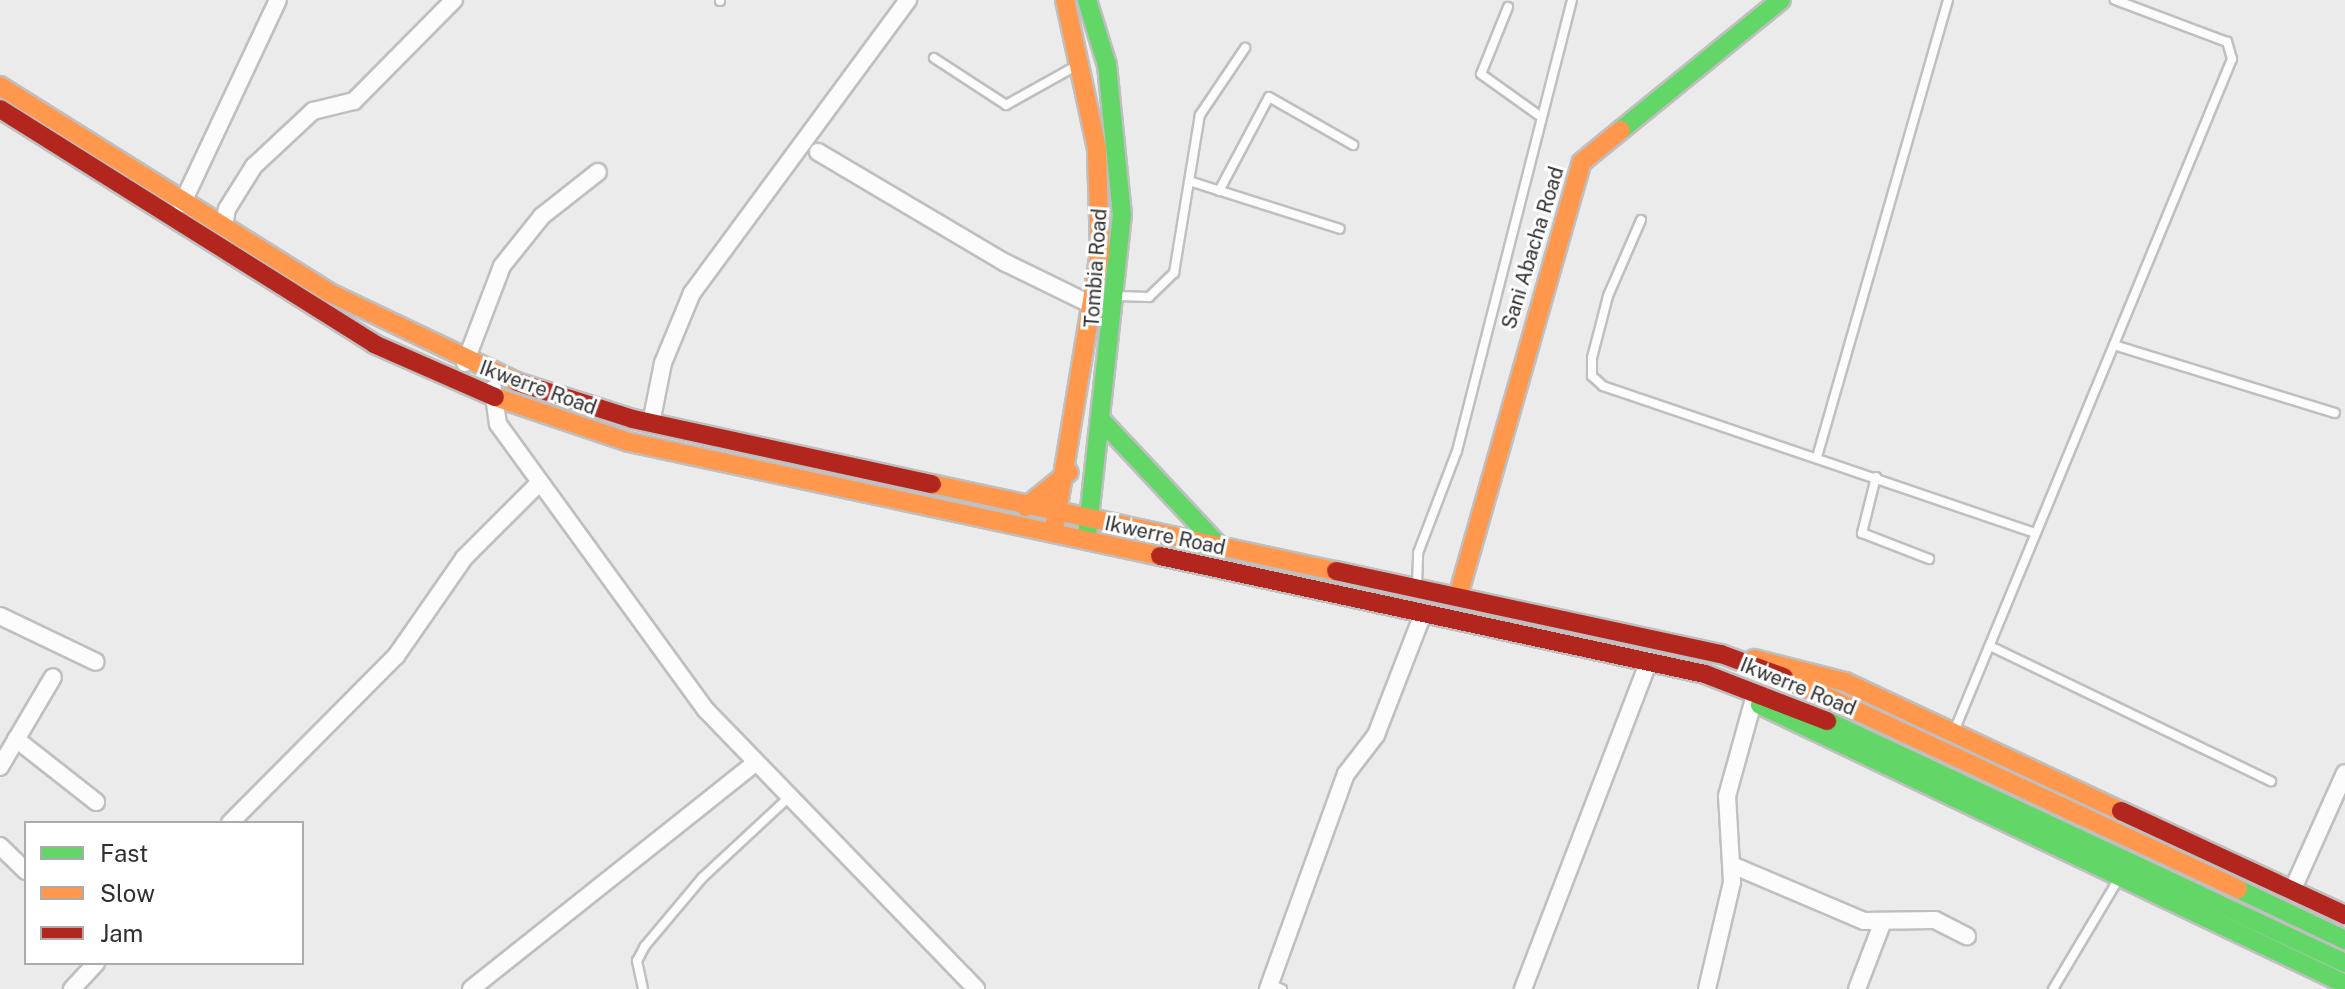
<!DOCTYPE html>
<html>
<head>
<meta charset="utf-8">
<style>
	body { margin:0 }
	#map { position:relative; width:2345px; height:989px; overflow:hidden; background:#ecebec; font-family:"Public Sans",sans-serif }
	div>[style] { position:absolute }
	.roads { filter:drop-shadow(2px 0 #c0bfc0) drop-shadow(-2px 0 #c0bfc0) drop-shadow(0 2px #c0bfc0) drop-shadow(0 -2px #c0bfc0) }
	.lane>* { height:8px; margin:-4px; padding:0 4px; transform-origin:4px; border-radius:4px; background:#fcfcfc }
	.street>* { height:16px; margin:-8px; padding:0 8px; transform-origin:8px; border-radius:8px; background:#fcfcfc }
	.fast>* { height:18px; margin:-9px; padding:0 9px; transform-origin:9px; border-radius:9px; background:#63d668 }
	.slow>* { height:18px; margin:-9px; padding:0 9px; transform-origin:9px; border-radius:9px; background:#ff974d }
	.jam>* { height:18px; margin:-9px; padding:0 9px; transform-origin:9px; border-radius:9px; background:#b3261e }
	span { translate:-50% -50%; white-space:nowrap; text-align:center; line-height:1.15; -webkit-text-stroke:6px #fff; paint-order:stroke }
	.street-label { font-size:20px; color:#2f2e30 }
	.legend { position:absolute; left:24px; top:821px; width:280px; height:144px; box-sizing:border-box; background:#fff; border:2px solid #acabac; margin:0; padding:10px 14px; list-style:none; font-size:24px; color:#2f2e30 }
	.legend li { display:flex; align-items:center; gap:16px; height:40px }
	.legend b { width:40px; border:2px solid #acabac }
</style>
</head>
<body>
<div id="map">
	<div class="roads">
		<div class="lane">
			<i style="left:720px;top:1px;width:1px;rotate:-90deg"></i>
			<i style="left:1508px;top:7px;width:72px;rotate:111.9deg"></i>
			<i style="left:1481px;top:74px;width:74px;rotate:35.6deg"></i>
			<i style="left:934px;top:58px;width:86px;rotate:33.1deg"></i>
			<i style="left:1006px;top:105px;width:80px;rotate:-29.1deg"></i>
			<i style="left:1189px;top:181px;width:158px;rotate:17.6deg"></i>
			<i style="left:1219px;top:191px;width:106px;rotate:-62deg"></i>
			<i style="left:1269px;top:97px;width:97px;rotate:29.7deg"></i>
			<i style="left:1641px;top:220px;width:83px;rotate:113.5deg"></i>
			<i style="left:1608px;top:296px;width:64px;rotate:104.5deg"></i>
			<i style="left:1592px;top:358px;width:18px;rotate:90deg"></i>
			<i style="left:1592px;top:376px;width:15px;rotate:42deg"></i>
			<i style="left:1603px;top:386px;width:457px;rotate:18.8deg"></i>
			<i style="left:1118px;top:296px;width:31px;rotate:2deg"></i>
			<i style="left:1149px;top:297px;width:35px;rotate:-44deg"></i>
			<i style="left:1174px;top:273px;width:160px;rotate:-80.7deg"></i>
			<i style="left:1200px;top:115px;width:81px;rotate:-56.1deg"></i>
			<i style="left:2114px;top:345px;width:231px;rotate:17.1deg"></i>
			<i style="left:1817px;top:457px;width:475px;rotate:-74deg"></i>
			<i style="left:1876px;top:477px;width:58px;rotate:104deg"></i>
			<i style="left:1862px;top:533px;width:72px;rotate:21.2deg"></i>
			<i style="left:1417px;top:586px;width:33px;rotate:-88deg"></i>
			<i style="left:1418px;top:553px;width:109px;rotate:-69.1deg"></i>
			<i style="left:1457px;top:451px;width:465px;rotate:-75.7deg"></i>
			<i style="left:1990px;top:646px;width:312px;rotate:25.7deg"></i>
			<i style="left:1955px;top:729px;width:725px;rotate:-67.54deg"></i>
			<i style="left:2232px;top:59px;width:18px;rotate:-106deg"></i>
			<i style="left:2227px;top:42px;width:120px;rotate:-159.4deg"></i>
			<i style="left:1270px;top:984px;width:13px;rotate:23deg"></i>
			<i style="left:643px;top:989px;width:29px;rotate:-102deg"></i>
			<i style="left:637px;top:961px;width:17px;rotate:-62deg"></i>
			<i style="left:645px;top:946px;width:89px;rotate:-50deg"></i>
			<i style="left:702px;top:878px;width:116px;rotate:-42.9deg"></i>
			<i style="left:2053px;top:989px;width:127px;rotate:-59.2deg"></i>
		</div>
		<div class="street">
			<i style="left:818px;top:152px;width:218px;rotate:30.6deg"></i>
			<i style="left:1006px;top:263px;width:98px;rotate:26deg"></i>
			<i style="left:182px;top:204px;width:225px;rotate:-64.8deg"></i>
			<i style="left:224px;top:227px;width:18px;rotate:-81deg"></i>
			<i style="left:227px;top:209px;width:51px;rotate:-57.9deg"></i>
			<i style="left:254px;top:166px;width:81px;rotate:-43deg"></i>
			<i style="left:313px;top:111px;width:42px;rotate:-13.7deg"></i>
			<i style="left:354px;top:101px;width:142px;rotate:-45.3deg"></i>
			<i style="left:465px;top:363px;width:104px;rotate:-69.1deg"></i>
			<i style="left:502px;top:266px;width:64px;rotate:-51.3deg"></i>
			<i style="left:542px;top:216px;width:71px;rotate:-38.2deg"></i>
			<i style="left:493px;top:389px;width:35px;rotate:82deg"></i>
			<i style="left:498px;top:424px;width:354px;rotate:54deg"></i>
			<i style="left:706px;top:710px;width:388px;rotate:45.9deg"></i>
			<i style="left:651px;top:423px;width:61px;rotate:-78.7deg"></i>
			<i style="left:663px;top:363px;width:76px;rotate:-67.5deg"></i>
			<i style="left:692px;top:293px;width:364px;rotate:-53.6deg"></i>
			<i style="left:0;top:616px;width:106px;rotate:25.6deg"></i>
			<i style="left:16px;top:739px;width:102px;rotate:38.2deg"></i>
			<i style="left:0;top:767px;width:104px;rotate:-59.5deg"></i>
			<i style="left:230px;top:823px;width:235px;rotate:-45.2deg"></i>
			<i style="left:396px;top:656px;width:119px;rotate:-55.2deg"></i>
			<i style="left:464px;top:558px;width:105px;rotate:-45deg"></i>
			<i style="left:0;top:846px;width:36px;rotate:44deg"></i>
			<i style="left:1732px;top:865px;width:143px;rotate:23deg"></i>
			<i style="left:1864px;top:921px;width:71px;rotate:-0.8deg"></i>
			<i style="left:1935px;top:920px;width:36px;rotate:27deg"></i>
			<i style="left:2292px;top:891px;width:129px;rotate:-65.8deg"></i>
			<i style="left:72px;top:989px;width:35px;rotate:-47deg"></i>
			<i style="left:471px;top:989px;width:363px;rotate:-38.5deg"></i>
			<i style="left:1268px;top:989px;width:229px;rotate:-70.1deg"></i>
			<i style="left:1346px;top:774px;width:49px;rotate:-52.4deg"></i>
			<i style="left:1376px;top:735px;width:130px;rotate:-68.8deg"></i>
			<i style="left:1523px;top:989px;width:352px;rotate:-69deg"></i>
			<i style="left:1707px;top:989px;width:110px;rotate:-76.8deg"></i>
			<i style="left:1732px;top:882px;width:86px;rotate:-93.3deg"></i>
			<i style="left:1727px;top:796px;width:98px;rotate:-74.5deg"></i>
			<i style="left:1857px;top:989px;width:70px;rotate:-69deg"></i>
		</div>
		<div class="fast">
			<i style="left:1087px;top:0;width:68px;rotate:72.9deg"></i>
			<i style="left:1107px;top:65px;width:150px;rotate:84.3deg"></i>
			<i style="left:1122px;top:214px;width:323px;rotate:96.2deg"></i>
			<i style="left:1621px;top:130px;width:206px;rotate:-39.1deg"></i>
			<i style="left:1102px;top:421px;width:168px;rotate:46.9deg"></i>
			<i style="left:1760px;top:705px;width:648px;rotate:25.5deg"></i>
			<i style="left:1827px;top:721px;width:572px;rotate:25.04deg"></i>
			<i style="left:2238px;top:889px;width:119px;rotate:25.5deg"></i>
		</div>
		<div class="slow">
			<i style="left:0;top:86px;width:387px;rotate:32.1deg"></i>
			<i style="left:328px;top:292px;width:209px;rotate:25.5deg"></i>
			<i style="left:495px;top:397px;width:141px;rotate:18.6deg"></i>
			<i style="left:629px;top:442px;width:543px;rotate:12.12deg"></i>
			<i style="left:932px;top:484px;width:413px;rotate:12.2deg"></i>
			<i style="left:1026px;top:507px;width:55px;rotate:-39.1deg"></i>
			<i style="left:1054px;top:530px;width:281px;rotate:-80.6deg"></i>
			<i style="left:1100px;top:253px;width:104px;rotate:-91.7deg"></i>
			<i style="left:1097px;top:149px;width:152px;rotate:-102.1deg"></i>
			<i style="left:1458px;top:596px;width:451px;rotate:-74.1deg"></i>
			<i style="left:1582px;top:162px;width:50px;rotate:-39.4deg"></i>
			<i style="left:1754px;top:659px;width:94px;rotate:14.2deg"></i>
			<i style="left:1845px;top:682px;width:305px;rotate:25.1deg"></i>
			<i style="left:1784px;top:677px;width:501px;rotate:25.03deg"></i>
		</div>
		<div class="jam">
			<i style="left:0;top:109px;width:442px;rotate:32.1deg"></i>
			<i style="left:374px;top:344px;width:132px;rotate:23.7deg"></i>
			<i style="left:517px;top:382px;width:122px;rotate:17.7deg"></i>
			<i style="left:633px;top:419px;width:306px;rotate:12.3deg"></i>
			<i style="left:1160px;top:556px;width:558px;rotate:12.22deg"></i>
			<i style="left:1705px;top:674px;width:131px;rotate:21.1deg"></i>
			<i style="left:1336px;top:571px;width:394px;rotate:12.2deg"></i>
			<i style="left:1721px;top:654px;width:67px;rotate:20.1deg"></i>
			<i style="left:2121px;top:811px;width:247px;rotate:24.9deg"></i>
		</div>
	</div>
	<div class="street-label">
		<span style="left:1533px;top:248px;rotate:-73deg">Sani Abacha Road</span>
		<span style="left:1096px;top:268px;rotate:-86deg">Tombia Road</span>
		<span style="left:538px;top:388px;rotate:20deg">Ikwerre Road</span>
		<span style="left:1165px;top:536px;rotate:12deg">Ikwerre Road</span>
		<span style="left:1798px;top:687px;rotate:22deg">Ikwerre Road</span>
	</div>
	<ul class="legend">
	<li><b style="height:10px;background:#63d668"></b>Fast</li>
	<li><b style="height:10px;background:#ff974d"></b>Slow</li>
	<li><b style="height:10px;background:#b3261e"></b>Jam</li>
	</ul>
</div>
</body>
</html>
